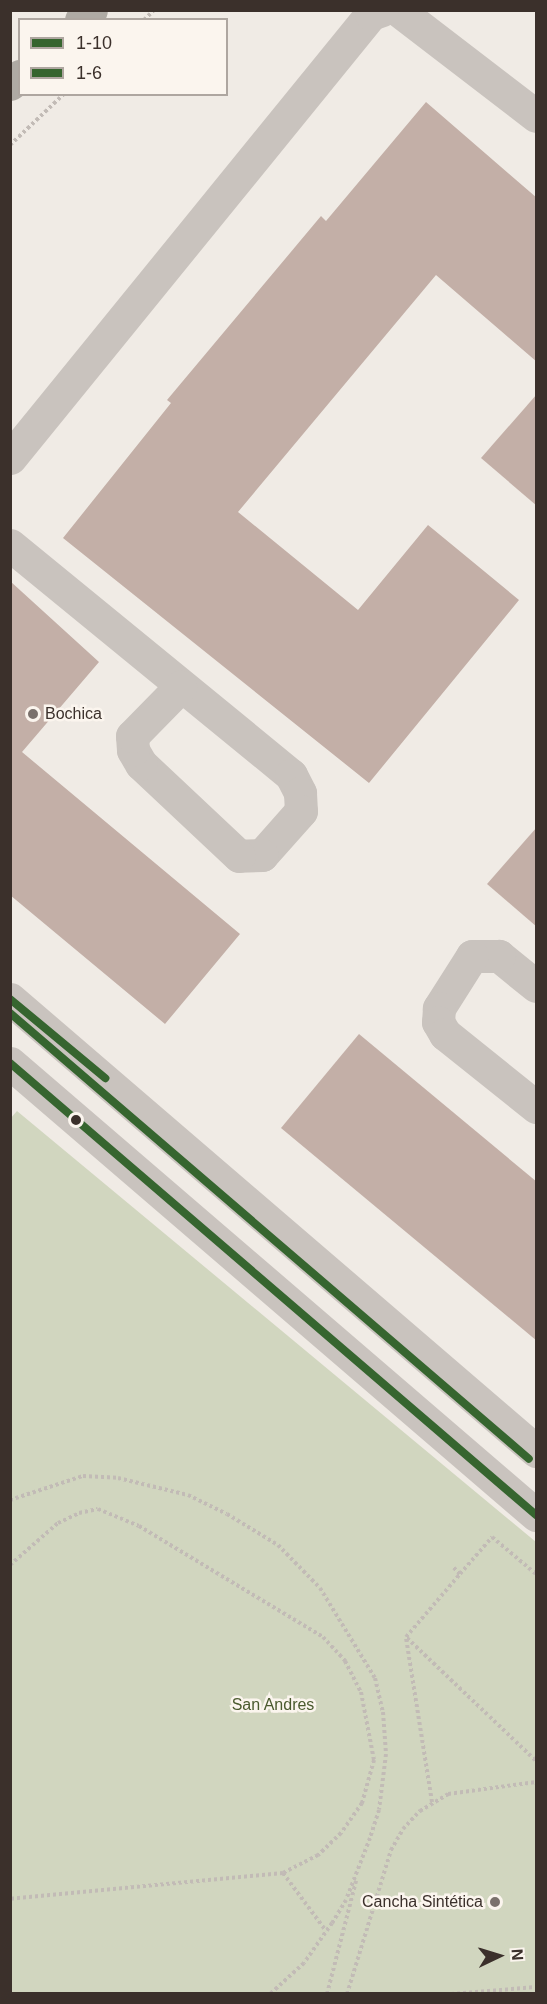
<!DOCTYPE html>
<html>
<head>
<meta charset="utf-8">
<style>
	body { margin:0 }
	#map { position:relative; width:547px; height:2004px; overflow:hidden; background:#f0ebe5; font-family:Helvetica,sans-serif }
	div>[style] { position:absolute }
	.green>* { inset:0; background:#d1d6bf }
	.building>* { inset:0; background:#c3afa7 }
	.path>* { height:4px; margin-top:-2px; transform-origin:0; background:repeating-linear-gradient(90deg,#c2bbb6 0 3px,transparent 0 6px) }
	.minor>* { height:33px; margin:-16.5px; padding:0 16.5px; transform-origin:16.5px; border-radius:16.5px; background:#c9c3be }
	.highway>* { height:33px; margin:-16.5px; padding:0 16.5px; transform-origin:16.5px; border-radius:16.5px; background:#afaaa4 }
	.bus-1>* { height:8px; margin:-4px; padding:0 4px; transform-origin:4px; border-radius:4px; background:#36652f }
	.bus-2>* { height:8px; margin:-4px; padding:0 4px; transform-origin:4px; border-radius:4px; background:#36652f }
	.dots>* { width:16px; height:16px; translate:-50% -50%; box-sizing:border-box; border:3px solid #fbf5ee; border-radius:50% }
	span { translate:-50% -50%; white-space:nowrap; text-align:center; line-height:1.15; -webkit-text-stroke:5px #fbf5ee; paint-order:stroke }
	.poi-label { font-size:16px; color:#3b302b }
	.left { translate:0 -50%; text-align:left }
	.right { translate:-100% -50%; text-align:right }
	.park-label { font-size:16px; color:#4a5a2e }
	.frame { position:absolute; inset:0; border:12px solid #3b302b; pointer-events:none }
	.legend { position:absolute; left:18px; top:18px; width:210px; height:78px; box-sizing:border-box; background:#fbf5ee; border:2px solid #aea6a0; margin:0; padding:8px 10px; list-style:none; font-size:18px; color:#3b302b }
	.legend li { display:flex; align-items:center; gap:12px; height:30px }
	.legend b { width:30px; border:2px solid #aea6a0 }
	.north { position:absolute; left:469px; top:1926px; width:60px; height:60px; -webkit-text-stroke:4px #fbf5ee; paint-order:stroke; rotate:86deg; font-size:16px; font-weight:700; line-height:24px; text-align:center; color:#3b302b }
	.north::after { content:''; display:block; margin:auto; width:21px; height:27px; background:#3b302b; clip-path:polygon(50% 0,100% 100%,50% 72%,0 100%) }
</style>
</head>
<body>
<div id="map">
	<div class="green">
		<i style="clip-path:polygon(17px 1111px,536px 1542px,536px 1993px,11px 1993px,10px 1119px)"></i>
	</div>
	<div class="building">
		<i style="clip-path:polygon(426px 102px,537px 198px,537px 362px,436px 275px,238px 512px,358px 610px,428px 525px,519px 600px,369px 783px,63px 538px,171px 403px,167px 400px,321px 216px,326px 221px)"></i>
		<i style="clip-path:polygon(537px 394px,537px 506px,481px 458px)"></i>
		<i style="clip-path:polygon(10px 581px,99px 662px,22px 752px,240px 934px,165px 1024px,10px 895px)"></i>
		<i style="clip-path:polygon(537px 827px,537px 927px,487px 884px)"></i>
		<i style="clip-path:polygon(359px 1034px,537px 1182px,537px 1341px,281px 1128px)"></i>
	</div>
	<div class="path">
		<i style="left:144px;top:20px;width:14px;rotate:-45deg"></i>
		<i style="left:10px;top:145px;width:74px;rotate:-43.4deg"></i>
		<i style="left:10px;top:1500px;width:77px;rotate:-18.2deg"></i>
		<i style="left:83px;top:1476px;width:35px;rotate:3deg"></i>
		<i style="left:118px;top:1478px;width:72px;rotate:13.7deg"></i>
		<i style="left:188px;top:1495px;width:43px;rotate:26deg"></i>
		<i style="left:227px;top:1514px;width:60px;rotate:31.3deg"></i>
		<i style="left:278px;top:1545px;width:60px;rotate:45.7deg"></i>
		<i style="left:320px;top:1588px;width:105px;rotate:58.6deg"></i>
		<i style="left:375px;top:1678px;width:35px;rotate:77deg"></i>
		<i style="left:383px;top:1712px;width:42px;rotate:85.9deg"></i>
		<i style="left:386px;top:1754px;width:56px;rotate:97.1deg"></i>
		<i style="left:379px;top:1810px;width:29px;rotate:108deg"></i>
		<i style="left:370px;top:1838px;width:66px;rotate:111.2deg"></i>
		<i style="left:346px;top:1900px;width:27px;rotate:121deg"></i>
		<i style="left:332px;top:1923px;width:49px;rotate:125deg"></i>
		<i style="left:304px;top:1963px;width:46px;rotate:137.6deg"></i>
		<i style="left:10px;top:1565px;width:64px;rotate:-41.2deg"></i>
		<i style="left:58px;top:1523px;width:23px;rotate:-25deg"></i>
		<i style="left:79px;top:1513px;width:19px;rotate:-12deg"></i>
		<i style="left:98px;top:1509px;width:44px;rotate:22.5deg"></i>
		<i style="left:139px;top:1526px;width:215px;rotate:31.1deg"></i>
		<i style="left:323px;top:1637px;width:33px;rotate:47deg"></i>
		<i style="left:345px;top:1661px;width:35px;rotate:63deg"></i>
		<i style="left:361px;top:1692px;width:69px;rotate:79.2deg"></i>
		<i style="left:374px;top:1760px;width:45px;rotate:105.6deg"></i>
		<i style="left:362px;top:1803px;width:37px;rotate:125deg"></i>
		<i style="left:341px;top:1833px;width:32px;rotate:136deg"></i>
		<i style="left:318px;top:1855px;width:39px;rotate:153deg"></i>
		<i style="left:283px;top:1873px;width:274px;rotate:174.6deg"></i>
		<i style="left:460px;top:1574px;width:49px;rotate:-49.1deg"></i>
		<i style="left:492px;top:1537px;width:57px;rotate:40.1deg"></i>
		<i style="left:407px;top:1638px;width:178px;rotate:43.6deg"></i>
		<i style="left:432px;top:1802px;width:167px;rotate:-99deg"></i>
		<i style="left:406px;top:1637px;width:83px;rotate:-49.4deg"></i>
		<i style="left:460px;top:1574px;width:10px;rotate:-135deg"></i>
		<i style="left:283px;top:1873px;width:72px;rotate:53.4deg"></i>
		<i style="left:327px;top:1994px;width:117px;rotate:-75.6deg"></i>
		<i style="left:347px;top:1994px;width:151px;rotate:-73deg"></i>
		<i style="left:391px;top:1850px;width:24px;rotate:-60deg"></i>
		<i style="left:403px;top:1829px;width:25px;rotate:-47deg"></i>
		<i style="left:420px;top:1811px;width:33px;rotate:-31deg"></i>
		<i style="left:448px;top:1794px;width:89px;rotate:-7.8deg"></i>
		<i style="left:451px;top:1994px;width:85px;rotate:-4.7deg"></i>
	</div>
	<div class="minor">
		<i style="left:398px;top:10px;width:174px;rotate:37.5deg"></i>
		<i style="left:10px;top:458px;width:572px;rotate:-50.89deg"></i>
		<i style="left:371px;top:14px;width:12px;rotate:-20deg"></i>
		<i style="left:10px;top:545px;width:363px;rotate:39.3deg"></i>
		<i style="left:291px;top:775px;width:20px;rotate:63deg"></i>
		<i style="left:300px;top:793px;width:18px;rotate:87deg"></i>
		<i style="left:301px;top:811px;width:59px;rotate:131.6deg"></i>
		<i style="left:262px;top:855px;width:23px;rotate:178deg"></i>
		<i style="left:239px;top:856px;width:134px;rotate:-136.8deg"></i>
		<i style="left:141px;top:764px;width:16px;rotate:-120deg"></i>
		<i style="left:133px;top:750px;width:14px;rotate:-94deg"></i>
		<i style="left:132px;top:736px;width:69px;rotate:-45.6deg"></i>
		<i style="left:536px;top:986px;width:48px;rotate:-141deg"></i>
		<i style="left:499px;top:956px;width:27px;rotate:180deg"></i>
		<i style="left:472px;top:956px;width:62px;rotate:122.4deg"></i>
		<i style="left:439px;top:1008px;width:14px;rotate:94deg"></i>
		<i style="left:438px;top:1022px;width:14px;rotate:60deg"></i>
		<i style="left:445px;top:1034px;width:117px;rotate:38.7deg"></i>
		<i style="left:10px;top:999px;width:694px;rotate:40.67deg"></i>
		<i style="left:10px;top:1063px;width:694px;rotate:40.67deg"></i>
	</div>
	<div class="highway">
		<i style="left:81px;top:20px;width:14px;rotate:-45deg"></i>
		<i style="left:10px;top:84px;width:13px;rotate:-39deg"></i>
	</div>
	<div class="bus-1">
		<i style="left:10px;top:999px;width:124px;rotate:39.7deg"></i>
		<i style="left:10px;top:1063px;width:694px;rotate:40.67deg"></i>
	</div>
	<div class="bus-2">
		<i style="left:10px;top:1013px;width:684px;rotate:40.67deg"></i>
	</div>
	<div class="dots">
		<i style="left:33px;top:714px;background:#7a716c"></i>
		<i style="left:76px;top:1120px;background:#3b302b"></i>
		<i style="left:495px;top:1902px;background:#7a716c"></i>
	</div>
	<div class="poi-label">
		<span class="left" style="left:45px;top:714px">Bochica</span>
		<span class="right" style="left:483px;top:1902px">Cancha Sintética</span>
	</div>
	<div class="park-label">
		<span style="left:273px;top:1705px">San Andres</span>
	</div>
	<div class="frame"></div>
	<ul class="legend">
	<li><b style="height:8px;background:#36652f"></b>1-10</li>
	<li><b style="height:8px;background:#36652f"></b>1-6</li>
	</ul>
	<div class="north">N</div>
</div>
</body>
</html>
